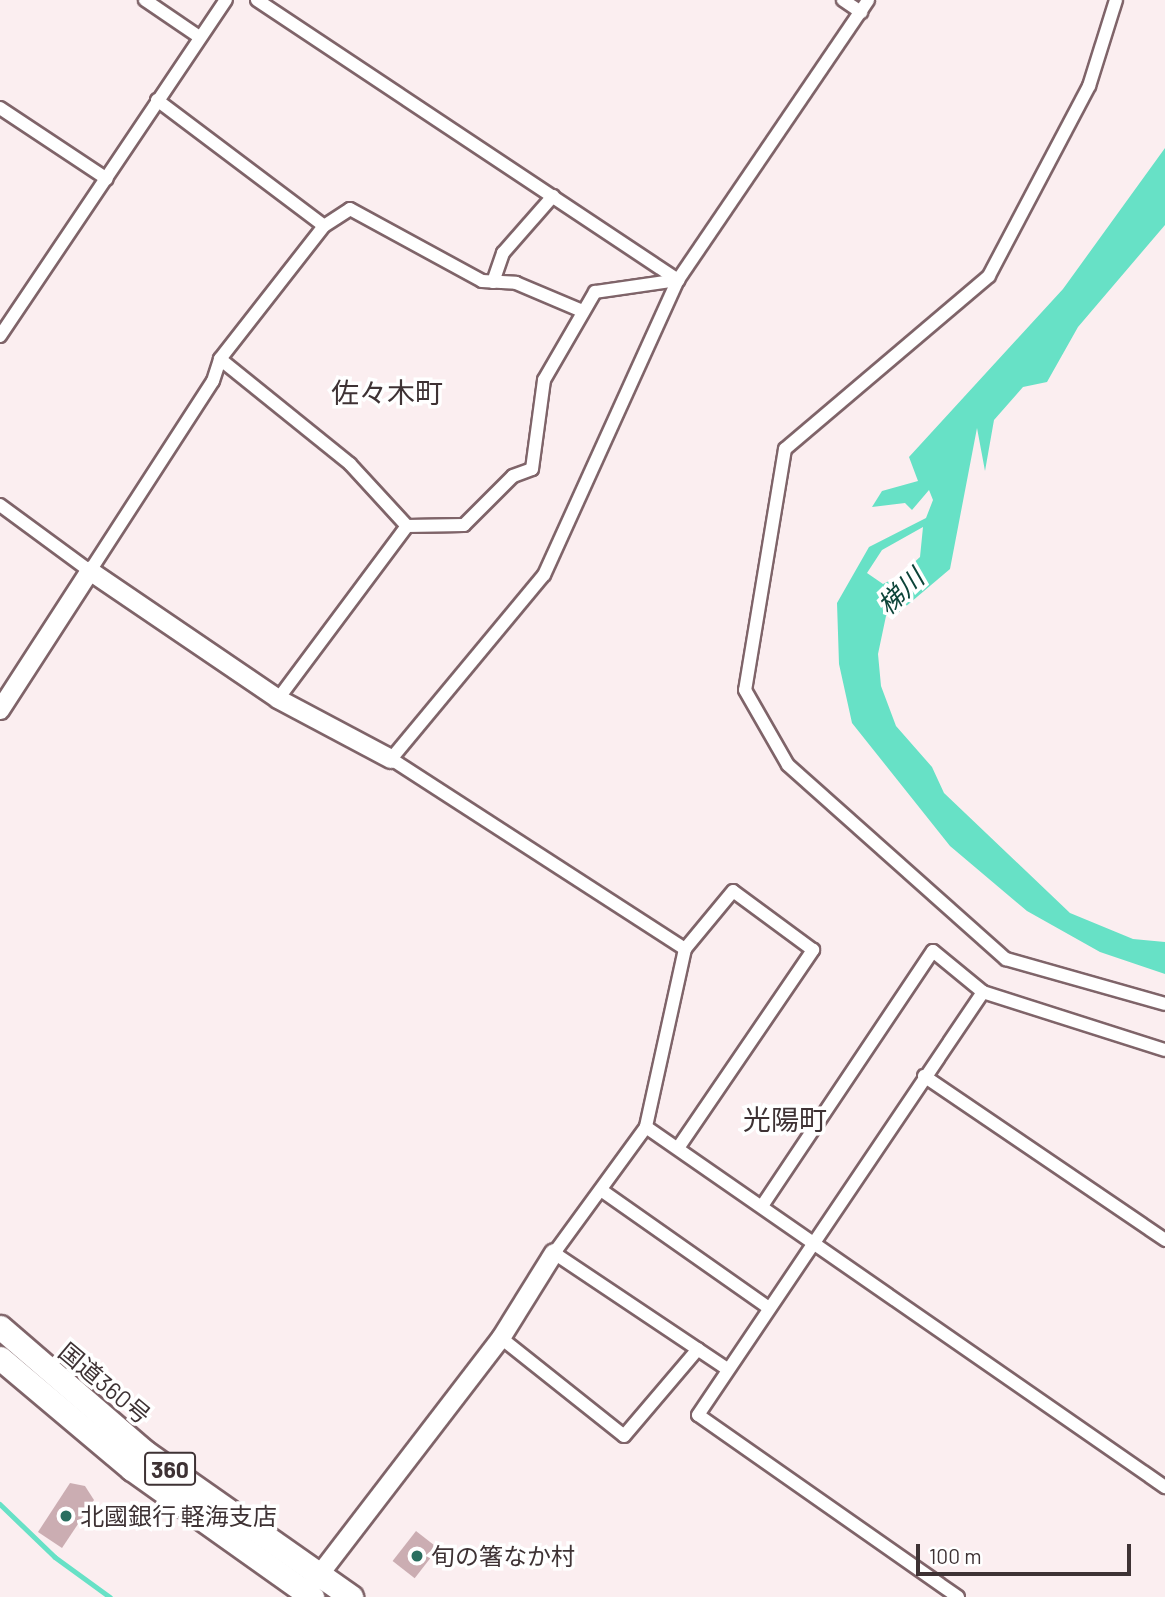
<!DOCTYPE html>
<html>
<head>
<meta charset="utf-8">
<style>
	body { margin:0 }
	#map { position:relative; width:1165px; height:1597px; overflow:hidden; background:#fbeef0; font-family:Barlow,"Noto Sans JP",sans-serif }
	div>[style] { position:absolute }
	.water>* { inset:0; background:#67e1c6 }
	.stream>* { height:4.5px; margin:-2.25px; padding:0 2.25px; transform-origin:2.25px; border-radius:2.25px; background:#67e1c6 }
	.building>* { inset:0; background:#cbadb2; transform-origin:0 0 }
	.roads { filter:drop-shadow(2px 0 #7f6469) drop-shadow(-2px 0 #7f6469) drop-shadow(0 2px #7f6469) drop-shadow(0 -2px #7f6469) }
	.street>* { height:12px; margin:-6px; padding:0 6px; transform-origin:6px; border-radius:6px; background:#fff }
	.secondary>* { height:18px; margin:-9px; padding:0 9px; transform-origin:9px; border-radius:9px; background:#fff }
	.highway>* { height:23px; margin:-11.5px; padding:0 11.5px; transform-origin:11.5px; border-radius:11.5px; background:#fff }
	.dots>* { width:19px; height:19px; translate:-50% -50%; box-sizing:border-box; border:4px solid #fff; border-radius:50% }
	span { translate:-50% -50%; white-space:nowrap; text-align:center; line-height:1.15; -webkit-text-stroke:7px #fff; paint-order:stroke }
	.shield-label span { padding:2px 5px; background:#fff; border:2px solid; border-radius:5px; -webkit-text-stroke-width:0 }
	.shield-label { font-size:23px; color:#3e3234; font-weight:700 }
	.street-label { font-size:24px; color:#3e3234 }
	.poi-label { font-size:24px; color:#3e3234 }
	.left { translate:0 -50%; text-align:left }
	.water-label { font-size:26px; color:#0c4439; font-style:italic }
	.quarter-label { font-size:28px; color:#3e3234 }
	.scale { position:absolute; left:916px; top:1544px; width:215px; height:32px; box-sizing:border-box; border:4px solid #3e3234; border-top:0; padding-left:9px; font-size:21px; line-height:24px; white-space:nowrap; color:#3e3234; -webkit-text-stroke:5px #fff; paint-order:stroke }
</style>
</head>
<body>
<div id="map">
	<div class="water">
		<i style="clip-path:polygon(evenodd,1165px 148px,1165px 225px,1078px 327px,1047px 382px,1023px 387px,994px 420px,985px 471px,977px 428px,950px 569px,898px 613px,886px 616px,878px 654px,881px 686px,896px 726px,932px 767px,944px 793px,1070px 913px,1133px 939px,1165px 942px,1165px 974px,1100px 952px,1027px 911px,950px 846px,852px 723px,839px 664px,837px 603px,869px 547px,926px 518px,933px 500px,929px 490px,912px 510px,905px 503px,872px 507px,882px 491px,918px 481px,909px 457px,1063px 289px,1165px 148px,923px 527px,920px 557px,899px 576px,883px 584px,867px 573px,882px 550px,923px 527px)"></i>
	</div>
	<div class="stream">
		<i style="left:0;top:1504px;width:76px;rotate:43.9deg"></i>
		<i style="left:55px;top:1557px;width:68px;rotate:36deg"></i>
	</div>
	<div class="building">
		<i style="clip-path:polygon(70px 1483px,85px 1486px,94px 1500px,62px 1548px,38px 1532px)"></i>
		<i style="left:416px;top:1531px;width:28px;height:38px;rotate:38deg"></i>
	</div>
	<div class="roads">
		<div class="street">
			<i style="left:145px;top:0;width:64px;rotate:34.2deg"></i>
			<i style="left:257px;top:0;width:506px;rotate:33.63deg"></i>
			<i style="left:843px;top:0;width:22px;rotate:34deg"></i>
			<i style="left:1116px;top:0;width:90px;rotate:107.4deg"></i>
			<i style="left:1089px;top:86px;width:215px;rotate:117.8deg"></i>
			<i style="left:989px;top:276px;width:267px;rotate:139.7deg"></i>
			<i style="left:785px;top:449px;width:244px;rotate:99.4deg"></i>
			<i style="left:745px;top:690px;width:86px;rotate:60.2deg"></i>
			<i style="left:788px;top:765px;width:292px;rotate:41.7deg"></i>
			<i style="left:1006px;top:959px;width:165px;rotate:15.8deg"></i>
			<i style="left:157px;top:100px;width:209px;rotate:37deg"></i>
			<i style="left:0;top:108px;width:128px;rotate:33.6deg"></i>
			<i style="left:493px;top:282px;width:31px;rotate:-71deg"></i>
			<i style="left:503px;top:253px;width:76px;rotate:-48.7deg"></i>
			<i style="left:0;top:336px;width:405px;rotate:-56.1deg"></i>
			<i style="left:220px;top:359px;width:167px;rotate:38.9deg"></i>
			<i style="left:350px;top:464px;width:84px;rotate:47.4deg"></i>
			<i style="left:0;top:505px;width:112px;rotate:36.3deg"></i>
			<i style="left:90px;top:571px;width:226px;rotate:-57.1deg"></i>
			<i style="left:213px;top:381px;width:23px;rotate:-72deg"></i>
			<i style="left:220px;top:359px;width:169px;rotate:-52deg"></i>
			<i style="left:324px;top:226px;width:31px;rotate:-33deg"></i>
			<i style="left:350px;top:209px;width:150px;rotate:28.6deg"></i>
			<i style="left:482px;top:281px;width:34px;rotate:3deg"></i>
			<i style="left:516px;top:283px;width:69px;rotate:22.9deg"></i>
			<i style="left:278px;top:699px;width:216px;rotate:-53.3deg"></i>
			<i style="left:407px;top:526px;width:57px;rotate:-1deg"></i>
			<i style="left:464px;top:525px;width:69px;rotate:-45deg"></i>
			<i style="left:513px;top:476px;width:20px;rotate:-20deg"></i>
			<i style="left:532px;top:469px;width:90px;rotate:-82.3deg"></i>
			<i style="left:544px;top:380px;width:102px;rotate:-59.9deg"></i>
			<i style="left:595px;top:292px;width:84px;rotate:-8.2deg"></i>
			<i style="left:685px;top:949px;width:350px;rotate:-147.1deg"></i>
			<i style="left:391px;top:759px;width:239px;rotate:-50.3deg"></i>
			<i style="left:544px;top:575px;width:324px;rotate:-65.6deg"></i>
			<i style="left:678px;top:280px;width:338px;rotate:-55.8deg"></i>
			<i style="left:924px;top:1076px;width:292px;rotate:34.2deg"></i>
			<i style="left:646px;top:1127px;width:632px;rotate:34.75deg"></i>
			<i style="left:678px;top:1148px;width:240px;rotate:-55.7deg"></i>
			<i style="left:813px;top:950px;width:99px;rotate:-143.6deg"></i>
			<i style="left:733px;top:891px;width:75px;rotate:129.6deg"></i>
			<i style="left:685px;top:949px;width:182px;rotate:102.4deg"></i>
			<i style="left:646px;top:1127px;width:156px;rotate:126.1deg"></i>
			<i style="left:554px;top:1253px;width:208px;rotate:33.8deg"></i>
			<i style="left:601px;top:1190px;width:202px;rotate:35.1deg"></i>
			<i style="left:762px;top:1206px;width:307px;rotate:-56.2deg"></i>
			<i style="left:933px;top:951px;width:65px;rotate:39.4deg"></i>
			<i style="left:983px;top:992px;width:191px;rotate:17.7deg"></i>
			<i style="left:501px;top:1338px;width:157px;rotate:38.5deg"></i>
			<i style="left:624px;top:1436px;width:114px;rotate:-49.6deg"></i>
			<i style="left:958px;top:1597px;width:317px;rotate:-145deg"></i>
			<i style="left:698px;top:1415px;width:510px;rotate:-56.03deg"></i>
		</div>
		<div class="secondary">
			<i style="left:0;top:710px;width:166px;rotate:-57.1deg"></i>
			<i style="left:90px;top:571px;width:227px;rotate:34.2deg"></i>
			<i style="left:278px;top:699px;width:128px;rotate:28deg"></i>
			<i style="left:313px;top:1583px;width:309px;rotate:-52.5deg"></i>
			<i style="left:501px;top:1338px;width:100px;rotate:-58.1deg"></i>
		</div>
		<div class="highway">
			<i style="left:0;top:1327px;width:191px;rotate:40.8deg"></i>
			<i style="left:145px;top:1452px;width:252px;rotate:35.1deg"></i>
			<i style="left:0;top:1358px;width:172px;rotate:40.1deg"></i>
			<i style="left:132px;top:1469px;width:221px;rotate:35.4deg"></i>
		</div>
	</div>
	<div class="dots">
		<i style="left:66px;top:1516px;background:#2a6e5f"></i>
		<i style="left:417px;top:1556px;background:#2a6e5f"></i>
	</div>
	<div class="shield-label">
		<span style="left:170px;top:1469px">360</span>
	</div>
	<div class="street-label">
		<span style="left:105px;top:1383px;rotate:40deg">国道360号</span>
	</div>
	<div class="poi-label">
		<span class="left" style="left:80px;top:1516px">北國銀行 軽海支店</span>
		<span class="left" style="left:431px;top:1556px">旬の箸なか村</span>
	</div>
	<div class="water-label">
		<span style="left:900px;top:591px;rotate:-44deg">梯川</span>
	</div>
	<div class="quarter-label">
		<span style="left:387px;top:392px">佐々木町</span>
		<span style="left:785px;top:1119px">光陽町</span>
	</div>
	<div class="scale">100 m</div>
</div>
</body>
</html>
